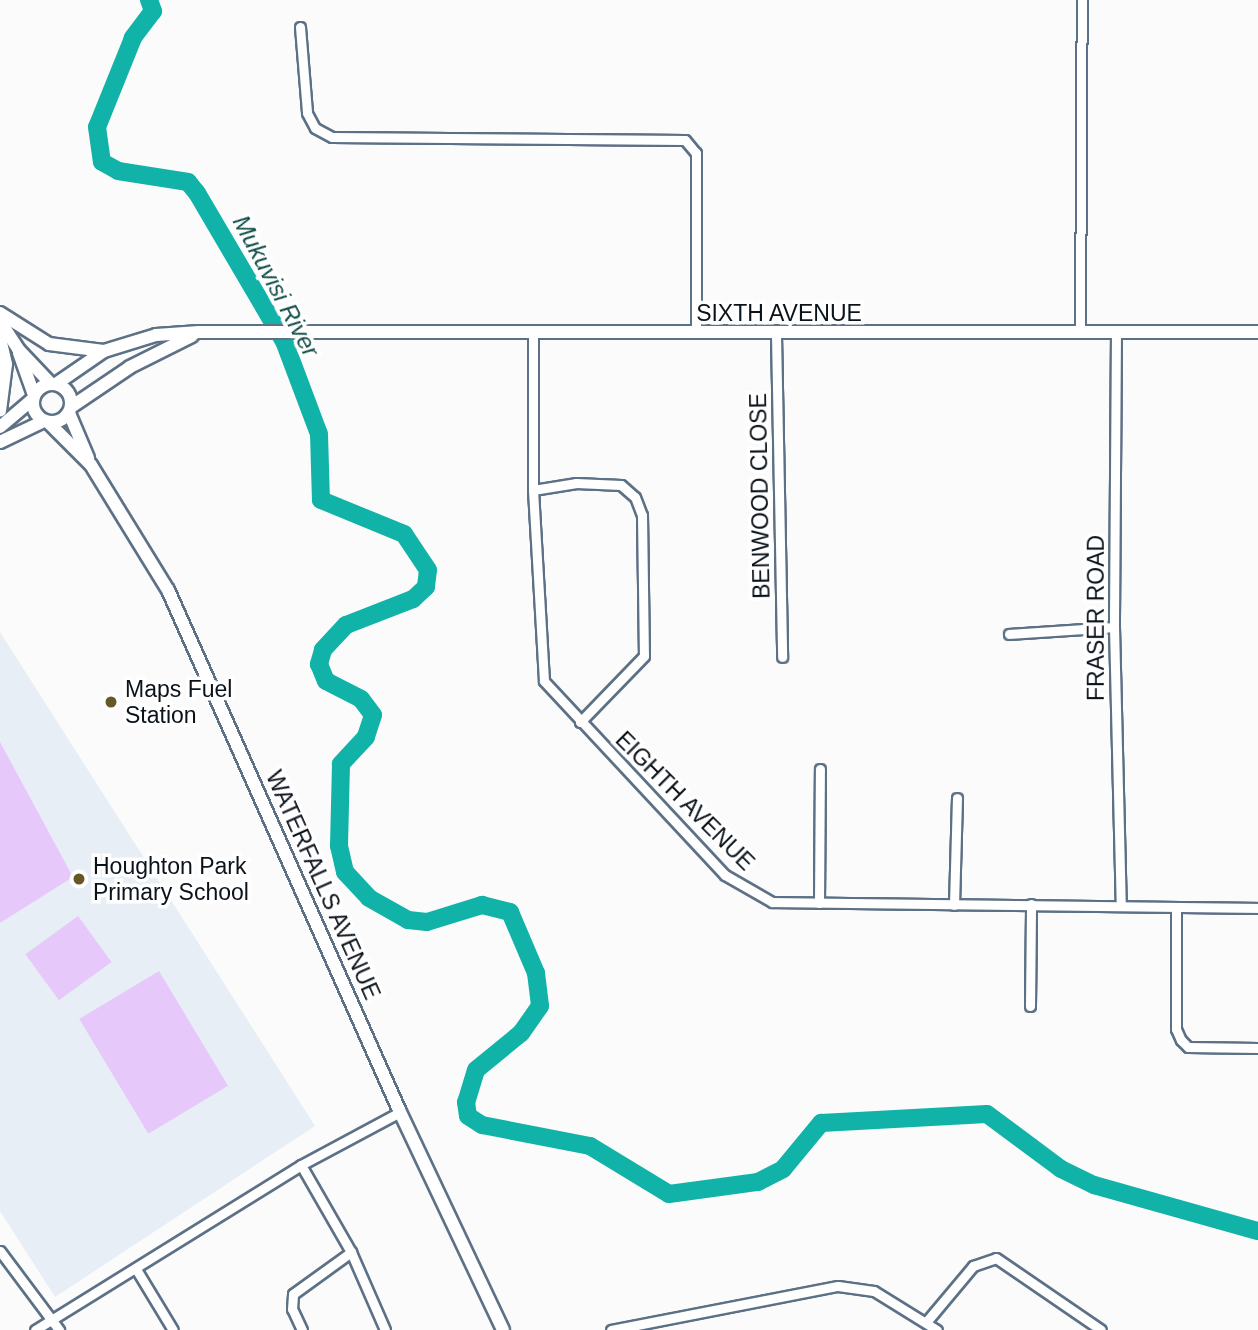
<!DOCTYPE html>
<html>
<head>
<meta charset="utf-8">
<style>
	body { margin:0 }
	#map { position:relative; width:1258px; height:1330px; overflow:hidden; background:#fbfbfb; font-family:Helvetica,sans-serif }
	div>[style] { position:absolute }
	.built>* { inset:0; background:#e8eef5 }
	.green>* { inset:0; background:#e7c8fa; transform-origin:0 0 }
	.river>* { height:18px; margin:-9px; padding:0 9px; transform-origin:9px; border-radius:9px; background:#11b3a9 }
	.roads { filter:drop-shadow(2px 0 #5d7186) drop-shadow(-2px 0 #5d7186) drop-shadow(0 2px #5d7186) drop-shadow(0 -2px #5d7186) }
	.street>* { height:9px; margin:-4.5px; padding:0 4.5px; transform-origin:4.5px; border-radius:4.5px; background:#fff }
	.secondary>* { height:12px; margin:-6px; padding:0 6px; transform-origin:6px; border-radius:6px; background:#fff }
	.secondary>.ring { margin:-6px; padding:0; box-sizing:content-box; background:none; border:12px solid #fff; border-radius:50% }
	.dots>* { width:19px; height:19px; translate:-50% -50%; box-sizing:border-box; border:4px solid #fff; border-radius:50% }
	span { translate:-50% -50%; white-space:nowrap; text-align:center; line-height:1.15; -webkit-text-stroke:7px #fff; paint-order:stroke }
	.street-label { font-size:23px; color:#0a121a }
	.poi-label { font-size:23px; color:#0a121a }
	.left { translate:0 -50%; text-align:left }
	.water-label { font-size:24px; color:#114d48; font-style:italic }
</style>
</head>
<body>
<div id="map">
	<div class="built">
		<i style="clip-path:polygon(0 632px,315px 1126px,55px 1297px,0 1211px)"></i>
	</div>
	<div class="green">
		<i style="clip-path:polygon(0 742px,73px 877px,0 923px)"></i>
		<i style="left:78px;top:916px;width:57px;height:65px;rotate:54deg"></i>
		<i style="left:159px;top:971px;width:134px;height:93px;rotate:59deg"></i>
	</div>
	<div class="river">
		<i style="left:149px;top:0;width:12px;rotate:70deg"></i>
		<i style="left:153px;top:11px;width:34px;rotate:127deg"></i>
		<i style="left:133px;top:38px;width:96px;rotate:112deg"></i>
		<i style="left:97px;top:127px;width:35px;rotate:82deg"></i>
		<i style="left:102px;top:162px;width:18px;rotate:29deg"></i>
		<i style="left:118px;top:171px;width:71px;rotate:8.9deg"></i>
		<i style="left:188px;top:182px;width:14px;rotate:51deg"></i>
		<i style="left:197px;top:193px;width:172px;rotate:59.6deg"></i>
		<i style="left:284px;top:341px;width:99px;rotate:69.4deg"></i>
		<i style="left:319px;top:434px;width:66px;rotate:88.3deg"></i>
		<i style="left:321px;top:500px;width:90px;rotate:22.3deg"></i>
		<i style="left:404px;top:534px;width:43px;rotate:56.3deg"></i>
		<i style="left:428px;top:570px;width:17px;rotate:97deg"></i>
		<i style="left:426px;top:587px;width:18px;rotate:137deg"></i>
		<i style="left:413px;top:599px;width:72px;rotate:158.8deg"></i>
		<i style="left:346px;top:625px;width:34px;rotate:133deg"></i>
		<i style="left:323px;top:650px;width:15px;rotate:106deg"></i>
		<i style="left:319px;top:664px;width:18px;rotate:68deg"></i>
		<i style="left:326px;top:681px;width:39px;rotate:27deg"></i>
		<i style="left:361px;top:699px;width:20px;rotate:53deg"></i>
		<i style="left:373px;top:715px;width:23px;rotate:108deg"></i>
		<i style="left:366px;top:737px;width:37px;rotate:133deg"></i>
		<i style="left:341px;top:764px;width:82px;rotate:91.4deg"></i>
		<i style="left:339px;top:846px;width:27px;rotate:77deg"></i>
		<i style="left:345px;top:872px;width:35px;rotate:47deg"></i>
		<i style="left:369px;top:898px;width:45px;rotate:29.4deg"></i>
		<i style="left:408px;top:920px;width:19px;rotate:6deg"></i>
		<i style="left:427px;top:922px;width:58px;rotate:-17.2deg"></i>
		<i style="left:482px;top:905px;width:29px;rotate:14deg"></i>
		<i style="left:510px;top:912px;width:66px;rotate:66.9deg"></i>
		<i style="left:536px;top:973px;width:33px;rotate:83deg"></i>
		<i style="left:540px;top:1006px;width:33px;rotate:125deg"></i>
		<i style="left:521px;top:1033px;width:58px;rotate:140.6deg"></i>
		<i style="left:476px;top:1070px;width:34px;rotate:107deg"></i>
		<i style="left:466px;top:1102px;width:14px;rotate:82deg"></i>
		<i style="left:468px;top:1116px;width:17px;rotate:33deg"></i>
		<i style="left:482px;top:1125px;width:110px;rotate:11deg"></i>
		<i style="left:590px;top:1146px;width:92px;rotate:31.3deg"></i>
		<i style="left:669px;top:1194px;width:90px;rotate:-7.7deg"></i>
		<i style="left:758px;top:1182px;width:28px;rotate:-27deg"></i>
		<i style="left:783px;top:1169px;width:60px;rotate:-50.4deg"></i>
		<i style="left:821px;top:1123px;width:166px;rotate:-3.1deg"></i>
		<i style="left:987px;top:1114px;width:92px;rotate:36.6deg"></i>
		<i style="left:1061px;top:1169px;width:37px;rotate:26deg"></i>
		<i style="left:1094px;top:1185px;width:170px;rotate:15.7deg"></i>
	</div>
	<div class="roads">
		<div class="street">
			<i style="left:300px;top:27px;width:86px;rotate:85.3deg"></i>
			<i style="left:307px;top:113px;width:17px;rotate:62deg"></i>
			<i style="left:315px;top:128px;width:19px;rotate:28deg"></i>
			<i style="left:332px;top:137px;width:353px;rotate:0.5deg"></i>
			<i style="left:685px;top:140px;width:17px;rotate:50deg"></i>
			<i style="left:696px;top:153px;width:180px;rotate:90deg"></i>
			<i style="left:533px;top:330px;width:160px;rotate:90deg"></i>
			<i style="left:533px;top:490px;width:191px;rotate:86.7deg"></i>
			<i style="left:544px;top:681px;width:265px;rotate:47deg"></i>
			<i style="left:725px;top:875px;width:54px;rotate:29.9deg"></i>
			<i style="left:772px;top:902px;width:486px;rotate:0.7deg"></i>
			<i style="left:1080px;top:332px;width:332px;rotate:-89.7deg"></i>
			<i style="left:1116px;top:332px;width:295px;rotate:90.4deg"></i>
			<i style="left:1114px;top:627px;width:277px;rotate:88.6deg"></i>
			<i style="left:776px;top:335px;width:322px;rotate:88.9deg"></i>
			<i style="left:533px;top:490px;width:44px;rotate:-9.2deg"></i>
			<i style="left:576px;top:483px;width:45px;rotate:2.5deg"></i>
			<i style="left:621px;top:485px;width:18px;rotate:41deg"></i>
			<i style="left:635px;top:497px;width:19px;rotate:69deg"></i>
			<i style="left:642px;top:515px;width:141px;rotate:89.2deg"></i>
			<i style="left:644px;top:656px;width:92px;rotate:134.1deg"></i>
			<i style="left:1009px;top:634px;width:105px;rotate:-3.8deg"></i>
			<i style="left:819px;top:903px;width:134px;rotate:-89.6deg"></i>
			<i style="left:954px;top:905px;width:107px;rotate:-88.4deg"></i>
			<i style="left:1176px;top:907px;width:122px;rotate:90deg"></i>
			<i style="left:1176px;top:1029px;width:12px;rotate:66deg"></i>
			<i style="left:1181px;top:1040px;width:10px;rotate:45deg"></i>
			<i style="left:1188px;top:1047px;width:70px;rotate:0.8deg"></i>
			<i style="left:1030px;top:1006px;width:102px;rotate:-89.4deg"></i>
			<i style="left:301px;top:1165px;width:100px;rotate:60.1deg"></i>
			<i style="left:351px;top:1252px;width:85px;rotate:66.4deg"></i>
			<i style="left:0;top:1251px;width:99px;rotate:53.2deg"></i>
			<i style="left:136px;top:1269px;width:71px;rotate:58.8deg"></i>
			<i style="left:927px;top:1321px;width:72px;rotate:-50.1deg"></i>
			<i style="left:973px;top:1266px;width:24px;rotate:-19deg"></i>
			<i style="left:996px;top:1258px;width:127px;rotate:34.4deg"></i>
			<i style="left:35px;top:1330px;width:313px;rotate:-31.8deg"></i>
			<i style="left:301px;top:1165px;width:112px;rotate:-28.2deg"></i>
			<i style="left:302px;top:1330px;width:23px;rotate:-115deg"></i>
			<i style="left:292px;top:1309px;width:15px;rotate:-86deg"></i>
			<i style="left:293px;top:1294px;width:72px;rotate:-35.9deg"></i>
			<i style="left:611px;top:1330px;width:231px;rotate:-11deg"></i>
			<i style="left:838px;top:1286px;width:36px;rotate:8deg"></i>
			<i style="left:874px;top:1291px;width:74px;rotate:31.8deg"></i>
		</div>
		<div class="secondary">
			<i style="left:0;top:313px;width:58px;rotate:32.3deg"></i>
			<i style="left:49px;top:344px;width:55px;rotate:7.3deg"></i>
			<i style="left:0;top:321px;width:33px;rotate:57deg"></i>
			<i style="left:18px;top:349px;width:48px;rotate:46.7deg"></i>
			<i style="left:0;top:338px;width:27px;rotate:77deg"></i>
			<i style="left:6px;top:364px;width:47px;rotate:97.3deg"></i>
			<i style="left:19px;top:353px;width:45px;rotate:70.3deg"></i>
			<i class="ring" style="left:33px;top:384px;width:26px;height:26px"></i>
			<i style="left:56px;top:384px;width:58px;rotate:-34.5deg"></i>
			<i style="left:104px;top:351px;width:54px;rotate:-17.1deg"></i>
			<i style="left:156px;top:335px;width:43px;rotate:-4deg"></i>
			<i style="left:199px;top:332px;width:1059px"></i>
			<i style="left:71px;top:407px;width:71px;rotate:-34.1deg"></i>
			<i style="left:130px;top:367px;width:69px;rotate:-26.6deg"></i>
			<i style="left:69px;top:413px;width:49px;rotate:67.1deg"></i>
			<i style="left:49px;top:423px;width:59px;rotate:45deg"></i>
			<i style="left:91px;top:465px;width:147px;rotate:58.4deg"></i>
			<i style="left:168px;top:590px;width:571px;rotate:66.04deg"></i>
			<i style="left:400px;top:1112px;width:241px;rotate:64.7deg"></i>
			<i style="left:0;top:427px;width:43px;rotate:-40.3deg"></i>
			<i style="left:0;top:442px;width:49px;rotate:-25.5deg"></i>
		</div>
	</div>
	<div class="dots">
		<i style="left:111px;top:702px;background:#665825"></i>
		<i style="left:79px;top:879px;background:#665825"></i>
	</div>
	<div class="street-label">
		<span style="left:779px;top:313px">SIXTH AVENUE</span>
		<span style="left:760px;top:496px;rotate:-91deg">BENWOOD CLOSE</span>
		<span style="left:1096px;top:618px;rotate:-90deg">FRASER ROAD</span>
		<span style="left:685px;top:801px;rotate:45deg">EIGHTH AVENUE</span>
		<span style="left:323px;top:885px;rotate:66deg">WATERFALLS AVENUE</span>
	</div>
	<div class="poi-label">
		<span class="left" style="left:125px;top:702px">Maps Fuel<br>Station</span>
		<span class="left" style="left:93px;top:879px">Houghton Park<br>Primary School</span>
	</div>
	<div class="water-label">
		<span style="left:276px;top:286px;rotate:62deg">Mukuvisi River</span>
	</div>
</div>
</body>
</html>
